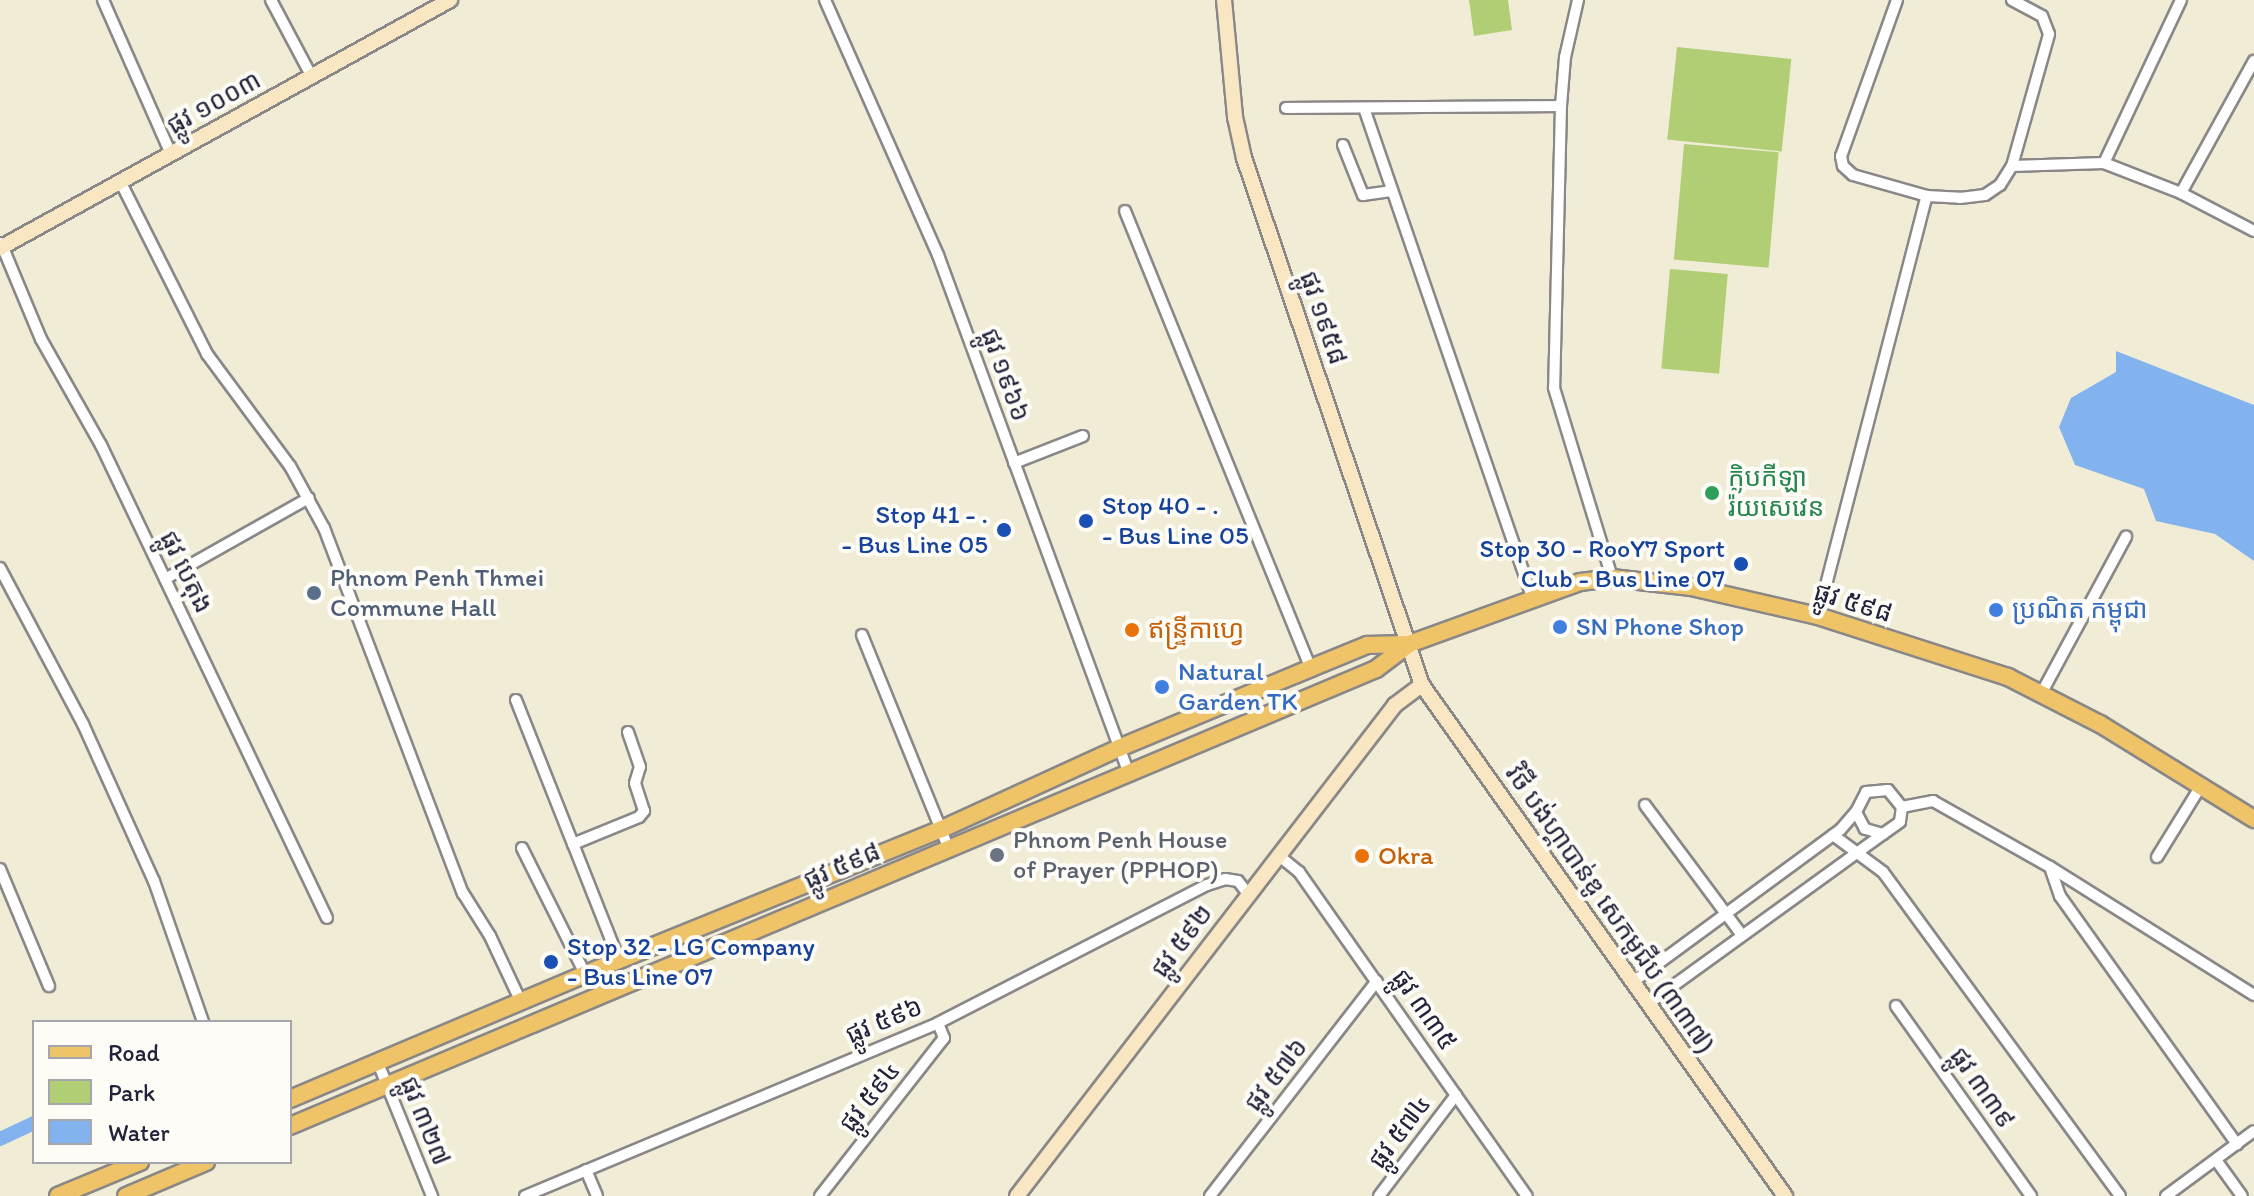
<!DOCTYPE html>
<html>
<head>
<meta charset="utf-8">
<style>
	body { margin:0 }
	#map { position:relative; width:2254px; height:1196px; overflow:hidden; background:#f1ecd5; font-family:Itim,"Noto Sans Khmer",sans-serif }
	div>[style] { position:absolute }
	.green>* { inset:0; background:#b2ce75; transform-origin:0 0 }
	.water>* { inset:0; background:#82b3ee }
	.canal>* { height:14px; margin:-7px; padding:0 7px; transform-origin:7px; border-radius:7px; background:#82b3ee }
	.roads { filter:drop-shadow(2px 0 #8a8788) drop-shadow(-2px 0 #8a8788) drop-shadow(0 2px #8a8788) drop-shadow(0 -2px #8a8788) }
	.street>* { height:10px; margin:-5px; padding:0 5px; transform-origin:5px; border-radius:5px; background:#fff }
	.secondary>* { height:14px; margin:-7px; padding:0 7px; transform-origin:7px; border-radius:7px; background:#f9e7c3 }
	.primary>* { height:16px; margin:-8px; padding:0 8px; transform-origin:8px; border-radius:8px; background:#efc469 }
	.dots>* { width:22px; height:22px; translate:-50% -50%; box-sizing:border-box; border:4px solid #fdfcf7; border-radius:50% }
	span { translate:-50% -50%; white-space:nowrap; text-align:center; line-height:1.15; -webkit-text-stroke:8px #fdfcf7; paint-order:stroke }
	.street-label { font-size:26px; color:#22223b }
	.leisure-label { font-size:26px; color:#27864d }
	.left { translate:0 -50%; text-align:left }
	.transit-label { font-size:26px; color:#164399 }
	.right { translate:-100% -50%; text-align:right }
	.service-label { font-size:26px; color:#4e5e75 }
	.shop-label { font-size:26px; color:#366cbe }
	.food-label { font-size:26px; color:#c56008 }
	.worship-label { font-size:26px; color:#5b616d }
	.legend { position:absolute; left:32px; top:1020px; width:260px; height:144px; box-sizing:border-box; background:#fdfcf7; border:2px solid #a5a5ac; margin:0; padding:10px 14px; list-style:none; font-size:24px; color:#22223b }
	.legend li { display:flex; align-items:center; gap:16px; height:40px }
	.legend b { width:40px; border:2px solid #a5a5ac }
</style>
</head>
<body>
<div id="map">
	<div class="green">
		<i style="clip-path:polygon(1469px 0,1508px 0,1512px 30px,1474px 36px)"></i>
		<i style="left:1677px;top:47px;width:115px;height:93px;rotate:6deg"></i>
		<i style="left:1684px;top:144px;width:95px;height:116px;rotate:5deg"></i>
		<i style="left:1670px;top:269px;width:58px;height:100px;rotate:5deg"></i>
	</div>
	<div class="water">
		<i style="clip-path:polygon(2116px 351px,2254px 405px,2254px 561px,2215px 534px,2156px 521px,2144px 489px,2075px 465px,2059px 427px,2071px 398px,2116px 372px)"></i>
	</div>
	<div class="canal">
		<i style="left:0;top:1139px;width:38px;rotate:-25deg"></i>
	</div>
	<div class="roads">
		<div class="street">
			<i style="left:103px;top:0;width:168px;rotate:66.2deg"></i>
			<i style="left:271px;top:0;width:87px;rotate:62deg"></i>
			<i style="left:825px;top:0;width:279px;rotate:66.1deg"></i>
			<i style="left:938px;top:255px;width:550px;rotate:69.79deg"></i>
			<i style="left:1578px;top:0;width:58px;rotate:102.8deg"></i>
			<i style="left:1565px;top:57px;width:49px;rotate:94.7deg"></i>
			<i style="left:1561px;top:106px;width:282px;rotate:91.4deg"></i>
			<i style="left:1554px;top:388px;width:199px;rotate:73deg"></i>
			<i style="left:1897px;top:0;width:166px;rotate:109.7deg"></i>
			<i style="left:1841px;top:156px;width:10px;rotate:79deg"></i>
			<i style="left:1843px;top:166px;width:13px;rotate:42deg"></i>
			<i style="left:1853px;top:175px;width:77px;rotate:15.8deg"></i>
			<i style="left:1927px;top:196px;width:33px;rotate:3deg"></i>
			<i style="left:1960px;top:198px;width:25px;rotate:-7deg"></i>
			<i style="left:1985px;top:195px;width:18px;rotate:-34deg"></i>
			<i style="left:2000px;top:185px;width:22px;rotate:-58deg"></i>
			<i style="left:2012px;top:166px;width:137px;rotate:-74.3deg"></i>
			<i style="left:2049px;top:34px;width:19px;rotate:-111deg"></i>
			<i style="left:2042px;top:16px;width:34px;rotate:-152deg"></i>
			<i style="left:1286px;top:108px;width:275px;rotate:-0.4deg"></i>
			<i style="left:1364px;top:108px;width:517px;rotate:71.04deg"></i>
			<i style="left:1343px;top:145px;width:54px;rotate:68.2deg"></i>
			<i style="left:1363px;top:195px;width:28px;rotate:-8deg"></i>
			<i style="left:2104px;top:163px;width:180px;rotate:-64.7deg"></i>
			<i style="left:2012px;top:166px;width:92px;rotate:-1.9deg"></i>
			<i style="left:2104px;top:163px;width:83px;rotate:21.3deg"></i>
			<i style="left:2181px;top:193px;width:82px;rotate:27.5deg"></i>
			<i style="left:120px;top:181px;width:194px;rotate:63.3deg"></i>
			<i style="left:207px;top:354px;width:139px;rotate:53.5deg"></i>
			<i style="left:290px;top:466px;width:71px;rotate:61.3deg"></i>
			<i style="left:324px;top:528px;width:391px;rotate:69.2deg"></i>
			<i style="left:463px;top:893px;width:51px;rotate:57.9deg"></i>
			<i style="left:490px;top:936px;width:73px;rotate:64.8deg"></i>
			<i style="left:2181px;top:193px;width:151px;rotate:-61.1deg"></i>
			<i style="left:1125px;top:211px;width:493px;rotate:67.9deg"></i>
			<i style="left:1px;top:243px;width:104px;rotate:67.4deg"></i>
			<i style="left:41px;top:339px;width:122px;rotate:60.5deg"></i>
			<i style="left:101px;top:445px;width:524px;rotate:64.46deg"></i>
			<i style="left:1014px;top:463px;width:74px;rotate:-21.4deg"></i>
			<i style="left:0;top:568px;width:177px;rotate:62deg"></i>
			<i style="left:83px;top:724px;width:172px;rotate:65.7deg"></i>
			<i style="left:154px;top:881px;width:149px;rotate:70.8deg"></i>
			<i style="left:165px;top:579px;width:165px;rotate:-29.4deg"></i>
			<i style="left:1818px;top:616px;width:434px;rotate:-75.5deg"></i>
			<i style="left:862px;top:635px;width:229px;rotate:67.9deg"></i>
			<i style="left:2041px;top:694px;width:179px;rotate:-61.6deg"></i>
			<i style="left:516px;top:700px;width:155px;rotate:68.4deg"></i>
			<i style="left:1645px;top:805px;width:162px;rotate:53.3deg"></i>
			<i style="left:1902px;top:807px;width:32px;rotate:-11deg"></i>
			<i style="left:1933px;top:801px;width:134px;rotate:29.4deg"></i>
			<i style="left:2050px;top:867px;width:241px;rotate:32.1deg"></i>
			<i style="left:1833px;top:835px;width:62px;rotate:36.5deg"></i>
			<i style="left:1883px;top:872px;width:401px;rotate:53.8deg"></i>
			<i style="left:522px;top:848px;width:141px;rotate:63.4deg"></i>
			<i style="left:1278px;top:855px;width:27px;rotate:39deg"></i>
			<i style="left:1299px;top:872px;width:396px;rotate:54.9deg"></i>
			<i style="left:2157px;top:857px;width:86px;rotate:-58.3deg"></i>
			<i style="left:2050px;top:867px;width:31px;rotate:71deg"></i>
			<i style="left:2060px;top:896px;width:305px;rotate:54.5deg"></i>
			<i style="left:0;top:869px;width:127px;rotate:67.3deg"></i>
			<i style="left:619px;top:960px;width:125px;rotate:-111.6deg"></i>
			<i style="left:573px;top:844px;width:71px;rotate:-22.2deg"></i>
			<i style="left:639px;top:817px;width:8px;rotate:-50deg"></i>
			<i style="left:644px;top:811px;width:29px;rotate:-108deg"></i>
			<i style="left:635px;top:783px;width:17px;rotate:-73deg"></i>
			<i style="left:640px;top:767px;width:37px;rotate:-109deg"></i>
			<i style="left:1633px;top:982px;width:258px;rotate:-36.3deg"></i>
			<i style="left:1841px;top:829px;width:23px;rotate:-49deg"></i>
			<i style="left:1856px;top:812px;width:22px;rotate:-63deg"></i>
			<i style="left:1866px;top:792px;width:22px;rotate:-5deg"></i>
			<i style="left:1888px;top:790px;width:22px;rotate:51deg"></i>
			<i style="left:1902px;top:807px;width:15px;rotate:98deg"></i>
			<i style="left:1900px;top:822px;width:21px;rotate:145deg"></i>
			<i style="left:1883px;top:834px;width:19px;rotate:-164deg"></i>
			<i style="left:1865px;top:829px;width:19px;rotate:-118deg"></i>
			<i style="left:1648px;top:1004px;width:290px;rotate:-35.9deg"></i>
			<i style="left:1896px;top:1006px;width:233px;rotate:54.6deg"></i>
			<i style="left:378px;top:1063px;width:144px;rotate:67.9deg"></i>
			<i style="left:2216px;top:1160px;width:44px;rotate:54.2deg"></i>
			<i style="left:586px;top:1170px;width:28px;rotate:67deg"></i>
			<i style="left:525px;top:1196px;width:448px;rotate:-22.7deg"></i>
			<i style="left:938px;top:1023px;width:302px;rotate:-27.2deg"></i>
			<i style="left:1207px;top:885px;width:19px;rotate:-18deg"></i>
			<i style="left:1225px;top:879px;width:13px;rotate:9deg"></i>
			<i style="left:1238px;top:881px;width:16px;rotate:52deg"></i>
			<i style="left:820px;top:1196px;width:201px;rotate:-51.9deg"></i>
			<i style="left:944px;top:1038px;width:16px;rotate:-112deg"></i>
			<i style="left:1210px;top:1196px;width:272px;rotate:-52.2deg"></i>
			<i style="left:1379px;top:1196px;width:127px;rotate:-52.7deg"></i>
			<i style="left:2166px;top:1196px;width:109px;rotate:-36.5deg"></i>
		</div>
		<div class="secondary">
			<i style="left:1224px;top:0;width:118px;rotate:84.6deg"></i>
			<i style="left:1235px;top:117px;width:42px;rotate:77.6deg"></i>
			<i style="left:1244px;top:158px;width:556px;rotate:71.34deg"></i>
			<i style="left:1422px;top:685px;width:627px;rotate:54.61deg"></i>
			<i style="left:0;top:248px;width:514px;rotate:-28.86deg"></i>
			<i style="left:1017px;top:1196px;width:620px;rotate:-52.41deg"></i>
			<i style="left:1395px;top:705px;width:34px;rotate:-37deg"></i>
		</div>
		<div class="primary">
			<i style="left:290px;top:1099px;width:357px;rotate:-22.9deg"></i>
			<i style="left:619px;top:960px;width:349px;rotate:-22.1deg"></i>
			<i style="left:942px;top:829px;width:195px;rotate:-24.6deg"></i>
			<i style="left:1119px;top:748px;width:208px;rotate:-22.6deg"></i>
			<i style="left:1311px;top:668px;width:61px;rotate:-22.3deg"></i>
			<i style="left:1367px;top:645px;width:42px;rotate:-1.4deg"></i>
			<i style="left:290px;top:1126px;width:1178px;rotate:-22.82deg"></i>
			<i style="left:1376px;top:669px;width:41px;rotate:-37.1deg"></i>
			<i style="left:1409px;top:644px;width:182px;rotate:-19.9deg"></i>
			<i style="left:1580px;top:582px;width:32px;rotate:-7deg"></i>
			<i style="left:1612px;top:578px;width:80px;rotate:6.5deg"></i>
			<i style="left:1691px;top:587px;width:130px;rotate:12.9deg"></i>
			<i style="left:1818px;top:616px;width:200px;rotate:17.8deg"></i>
			<i style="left:2008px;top:677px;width:103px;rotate:27.1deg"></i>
			<i style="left:2100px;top:724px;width:181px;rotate:31.7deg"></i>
			<i style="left:58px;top:1196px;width:89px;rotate:-22.5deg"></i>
			<i style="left:126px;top:1196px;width:87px;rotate:-23deg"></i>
		</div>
	</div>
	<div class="dots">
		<i style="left:1712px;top:493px;background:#2e9e5b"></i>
		<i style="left:1086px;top:521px;background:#1a4fb4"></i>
		<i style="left:1004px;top:530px;background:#1a4fb4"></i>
		<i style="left:1741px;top:564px;background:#1a4fb4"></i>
		<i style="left:314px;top:593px;background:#5c6f8a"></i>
		<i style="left:1996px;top:610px;background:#3f7fe0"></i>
		<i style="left:1560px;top:627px;background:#3f7fe0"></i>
		<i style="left:1132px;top:630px;background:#e8710a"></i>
		<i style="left:1162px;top:687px;background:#3f7fe0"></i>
		<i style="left:997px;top:855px;background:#6b7280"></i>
		<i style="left:1362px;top:856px;background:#e8710a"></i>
		<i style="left:551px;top:962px;background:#1a4fb4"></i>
	</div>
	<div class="street-label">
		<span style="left:214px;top:103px;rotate:-29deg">ផ្លូវ ១០០៣</span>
		<span style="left:1323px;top:318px;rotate:71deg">ផ្លូវ ១៩៥៨</span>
		<span style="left:1005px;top:375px;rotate:70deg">ផ្លូវ ១៩៦៦</span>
		<span style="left:186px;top:572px;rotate:64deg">ផ្លូវ បេតុង</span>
		<span style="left:1853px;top:603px;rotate:17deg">ផ្លូវ ៥៩៨</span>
		<span style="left:842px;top:866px;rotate:-23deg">ផ្លូវ ៥៩៨</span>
		<span style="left:1610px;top:909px;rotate:55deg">វិថី បង់ហ្គាបាន់ឌូ សេកមូជីប (៣៣៧)</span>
		<span style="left:1182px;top:941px;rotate:-53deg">ផ្លូវ ៥៩២</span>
		<span style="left:1424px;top:1010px;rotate:55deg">ផ្លូវ ៣៣៥</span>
		<span style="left:884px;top:1021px;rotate:-23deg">ផ្លូវ ៥៩៦</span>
		<span style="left:1276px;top:1075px;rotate:-52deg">ផ្លូវ ៥៧៦</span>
		<span style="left:1982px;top:1088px;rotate:55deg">ផ្លូវ ៣៣៩</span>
		<span style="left:870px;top:1097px;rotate:-52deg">ផ្លូវ ៥៩៤</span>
		<span style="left:425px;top:1121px;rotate:68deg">ផ្លូវ ៣២៧</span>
		<span style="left:1400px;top:1132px;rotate:-53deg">ផ្លូវ ៥៧៤</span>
	</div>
	<div class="leisure-label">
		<span class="left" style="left:1728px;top:493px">ក្លិបកីឡា<br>រ៉យសេវេន</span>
	</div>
	<div class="transit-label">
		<span class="left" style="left:1102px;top:521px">Stop 40 - .<br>- Bus Line 05</span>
		<span class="right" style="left:988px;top:530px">Stop 41 - .<br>- Bus Line 05</span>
		<span class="right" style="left:1725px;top:564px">Stop 30 - RooY7 Sport<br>Club - Bus Line 07</span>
		<span class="left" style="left:567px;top:962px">Stop 32 - LG Company<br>- Bus Line 07</span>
	</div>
	<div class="service-label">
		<span class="left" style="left:330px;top:593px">Phnom Penh Thmei<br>Commune Hall</span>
	</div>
	<div class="shop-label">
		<span class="left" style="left:2012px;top:610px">ប្រណិត កម្ពុជា</span>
		<span class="left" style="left:1576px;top:627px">SN Phone Shop</span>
		<span class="left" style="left:1178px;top:687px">Natural<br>Garden TK</span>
	</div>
	<div class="food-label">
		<span class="left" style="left:1148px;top:630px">ឥន្ទ្រីកាហ្វេ</span>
		<span class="left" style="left:1378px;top:856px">Okra</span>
	</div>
	<div class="worship-label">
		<span class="left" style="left:1013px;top:855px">Phnom Penh House<br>of Prayer (PPHOP)</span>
	</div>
	<ul class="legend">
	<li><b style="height:10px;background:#efc469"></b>Road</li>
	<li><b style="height:22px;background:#b2ce75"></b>Park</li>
	<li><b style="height:22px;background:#82b3ee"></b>Water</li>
	</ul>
</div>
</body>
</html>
